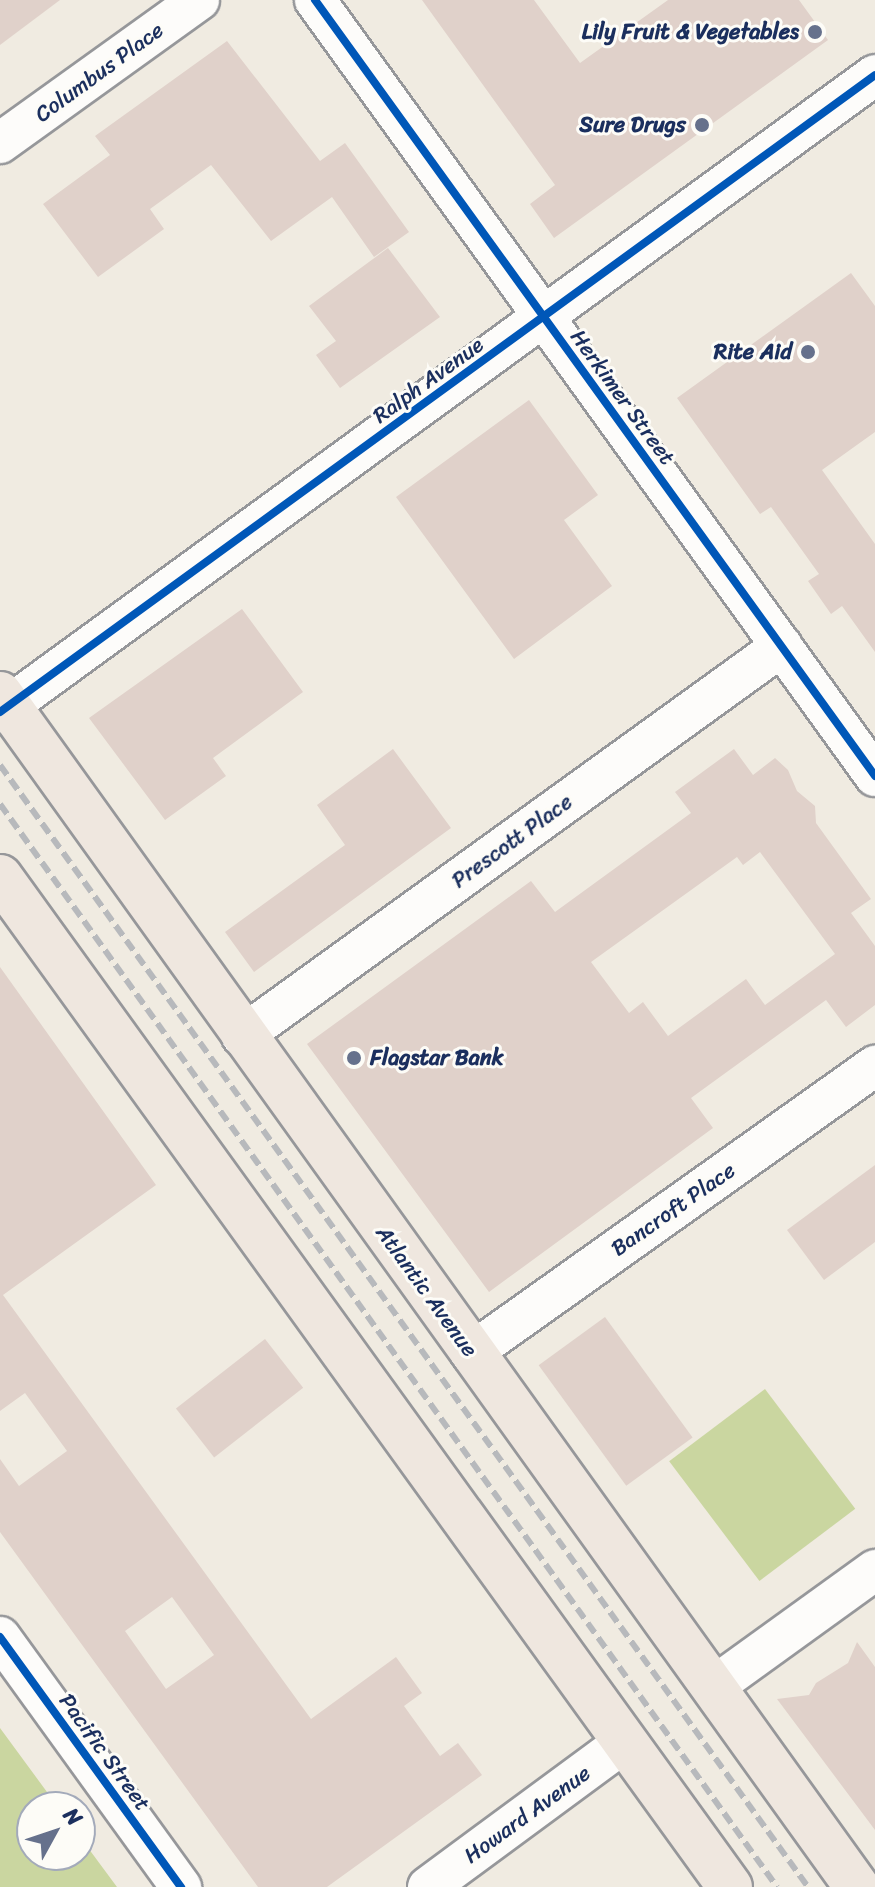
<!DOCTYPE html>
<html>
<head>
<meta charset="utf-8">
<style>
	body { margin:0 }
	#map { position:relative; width:875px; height:1887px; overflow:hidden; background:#f0ebe1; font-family:Sriracha,sans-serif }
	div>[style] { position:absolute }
	.green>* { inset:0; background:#cad6a0; transform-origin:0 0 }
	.building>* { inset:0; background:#e0d1ca; transform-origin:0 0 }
	.roads { filter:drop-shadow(2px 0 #96979a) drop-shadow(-2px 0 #96979a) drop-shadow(0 2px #96979a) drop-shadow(0 -2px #96979a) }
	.minor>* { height:40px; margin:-20px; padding:0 20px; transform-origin:20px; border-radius:20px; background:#fdfcfa }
	.major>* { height:44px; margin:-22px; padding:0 22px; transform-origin:22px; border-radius:22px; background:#efe7df }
	.rail>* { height:6px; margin-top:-3px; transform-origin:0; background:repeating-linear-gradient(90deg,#b7b9bc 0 12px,transparent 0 18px) }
	.cycleway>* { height:8px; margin:-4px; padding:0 4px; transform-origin:4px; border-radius:4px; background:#0057b8 }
	.dots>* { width:22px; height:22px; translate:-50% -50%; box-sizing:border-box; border:4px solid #fdfcf7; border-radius:50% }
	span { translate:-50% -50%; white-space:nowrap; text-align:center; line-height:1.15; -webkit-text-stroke:6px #fdfcf7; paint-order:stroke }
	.poi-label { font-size:22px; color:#1b2f5e; font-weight:700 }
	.right { translate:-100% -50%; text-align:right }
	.left { translate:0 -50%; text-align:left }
	.street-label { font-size:22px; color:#1b2f5e }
	.north { position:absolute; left:16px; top:1791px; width:80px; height:80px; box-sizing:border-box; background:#fdfcf7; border:2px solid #a3aaba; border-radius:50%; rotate:50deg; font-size:22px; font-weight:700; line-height:32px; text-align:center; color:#1b2f5e }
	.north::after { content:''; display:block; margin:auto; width:28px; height:36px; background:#66718c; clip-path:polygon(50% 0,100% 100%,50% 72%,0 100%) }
</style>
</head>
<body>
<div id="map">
	<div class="green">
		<i style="left:765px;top:1389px;width:150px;height:120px;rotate:53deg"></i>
		<i style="clip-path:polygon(0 1728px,58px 1807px,32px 1807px,32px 1855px,80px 1855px,80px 1837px,117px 1887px,0 1887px)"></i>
	</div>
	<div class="building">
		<i style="clip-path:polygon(0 0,60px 0,0 45px)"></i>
		<i style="clip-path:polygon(422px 0,534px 0,580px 63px,668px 0,799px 0,828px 40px,554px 238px,530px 204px,555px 185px)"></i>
		<i style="clip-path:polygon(227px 41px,320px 161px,345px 143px,409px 232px,374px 257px,332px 197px,271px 241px,211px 165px,150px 209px,164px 229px,98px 277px,43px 204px,110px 155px,95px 136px)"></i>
		<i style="clip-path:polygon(388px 248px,440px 317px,340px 388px,316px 355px,336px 341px,309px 306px)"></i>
		<i style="clip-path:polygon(851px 273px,875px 306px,875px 432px,822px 470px,875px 544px,875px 652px,842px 606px,831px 614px,808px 581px,819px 574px,771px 507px,760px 514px,677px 398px)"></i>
		<i style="clip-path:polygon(529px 400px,598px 495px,564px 520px,612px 586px,514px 659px,396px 497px)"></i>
		<i style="clip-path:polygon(242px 609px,303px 692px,213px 758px,226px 776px,165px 820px,89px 718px)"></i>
		<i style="clip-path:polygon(393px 749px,451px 828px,254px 972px,225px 932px,345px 845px,317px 805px)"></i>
		<i style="clip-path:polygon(evenodd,734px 749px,753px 775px,775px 758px,788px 770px,797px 791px,815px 806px,816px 823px,871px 899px,851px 913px,875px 946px,875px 1005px,846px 1027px,826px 1000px,691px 1098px,713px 1128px,489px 1292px,307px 1044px,531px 881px,555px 912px,691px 813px,675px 792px,734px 749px,760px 852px,835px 954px,765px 1005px,746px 979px,668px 1036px,643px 1002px,629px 1013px,591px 962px,737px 857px,743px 865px,760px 852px)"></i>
		<i style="clip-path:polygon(evenodd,0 967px,156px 1185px,3px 1295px,311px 1719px,396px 1657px,422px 1693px,404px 1706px,440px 1756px,458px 1743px,482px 1775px,327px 1887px,258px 1887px,0 1532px,0 1459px,19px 1486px,67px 1451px,25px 1393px,0 1411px,0 967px,172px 1597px,214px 1655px,166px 1689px,125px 1631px,172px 1597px)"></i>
		<i style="clip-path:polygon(875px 1165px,875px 1242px,824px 1280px,787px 1230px)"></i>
		<i style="left:605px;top:1317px;width:149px;height:82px;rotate:54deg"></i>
		<i style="left:265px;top:1339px;width:62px;height:113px;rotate:52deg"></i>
		<i style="clip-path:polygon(857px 1642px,875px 1667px,875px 1830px,777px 1699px,809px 1695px,816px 1683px,848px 1663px)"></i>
	</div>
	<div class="roads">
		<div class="minor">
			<i style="left:315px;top:0;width:957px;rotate:54.18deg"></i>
			<i style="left:0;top:143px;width:245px;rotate:-35.7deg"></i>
			<i style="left:0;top:712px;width:1082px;rotate:-36.05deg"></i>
			<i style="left:242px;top:1036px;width:666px;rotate:-35.84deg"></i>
			<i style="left:471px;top:1353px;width:496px;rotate:-35.4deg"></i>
			<i style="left:0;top:1637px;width:309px;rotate:54.1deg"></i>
			<i style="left:713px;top:1687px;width:200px;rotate:-35.8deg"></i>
			<i style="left:428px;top:1887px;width:245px;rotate:-36.4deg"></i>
		</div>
		<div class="major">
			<i style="left:0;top:694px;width:1469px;rotate:54.31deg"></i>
			<i style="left:0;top:877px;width:1246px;rotate:54.14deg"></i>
		</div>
	</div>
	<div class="rail">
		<i style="left:0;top:765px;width:1383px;rotate:54.24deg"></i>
		<i style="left:0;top:804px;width:1333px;rotate:54.34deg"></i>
	</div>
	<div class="cycleway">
		<i style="left:315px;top:0;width:957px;rotate:54.18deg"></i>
		<i style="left:0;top:712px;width:1082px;rotate:-36.05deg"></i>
		<i style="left:0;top:1637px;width:309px;rotate:54.1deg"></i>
	</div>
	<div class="dots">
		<i style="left:815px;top:32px;background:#66718c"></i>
		<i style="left:702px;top:125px;background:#66718c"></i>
		<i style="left:808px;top:352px;background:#66718c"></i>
		<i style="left:354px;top:1058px;background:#66718c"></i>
	</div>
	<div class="poi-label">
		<span class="right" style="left:799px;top:32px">Lily Fruit &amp; Vegetables</span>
		<span class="right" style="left:686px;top:125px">Sure Drugs</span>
		<span class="right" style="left:792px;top:352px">Rite Aid</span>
		<span class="left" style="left:370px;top:1058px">Flagstar Bank</span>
	</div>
	<div class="street-label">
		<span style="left:99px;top:72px;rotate:-36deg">Columbus Place</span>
		<span style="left:428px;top:380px;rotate:-36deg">Ralph Avenue</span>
		<span style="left:623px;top:397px;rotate:54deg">Herkimer Street</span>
		<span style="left:512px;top:841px;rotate:-36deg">Prescott Place</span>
		<span style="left:673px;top:1209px;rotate:-35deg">Bancroft Place</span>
		<span style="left:427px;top:1291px;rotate:54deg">Atlantic Avenue</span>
		<span style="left:105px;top:1752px;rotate:54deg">Pacific Street</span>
		<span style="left:527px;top:1814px;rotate:-36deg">Howard Avenue</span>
	</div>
	<div class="north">N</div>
</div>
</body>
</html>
